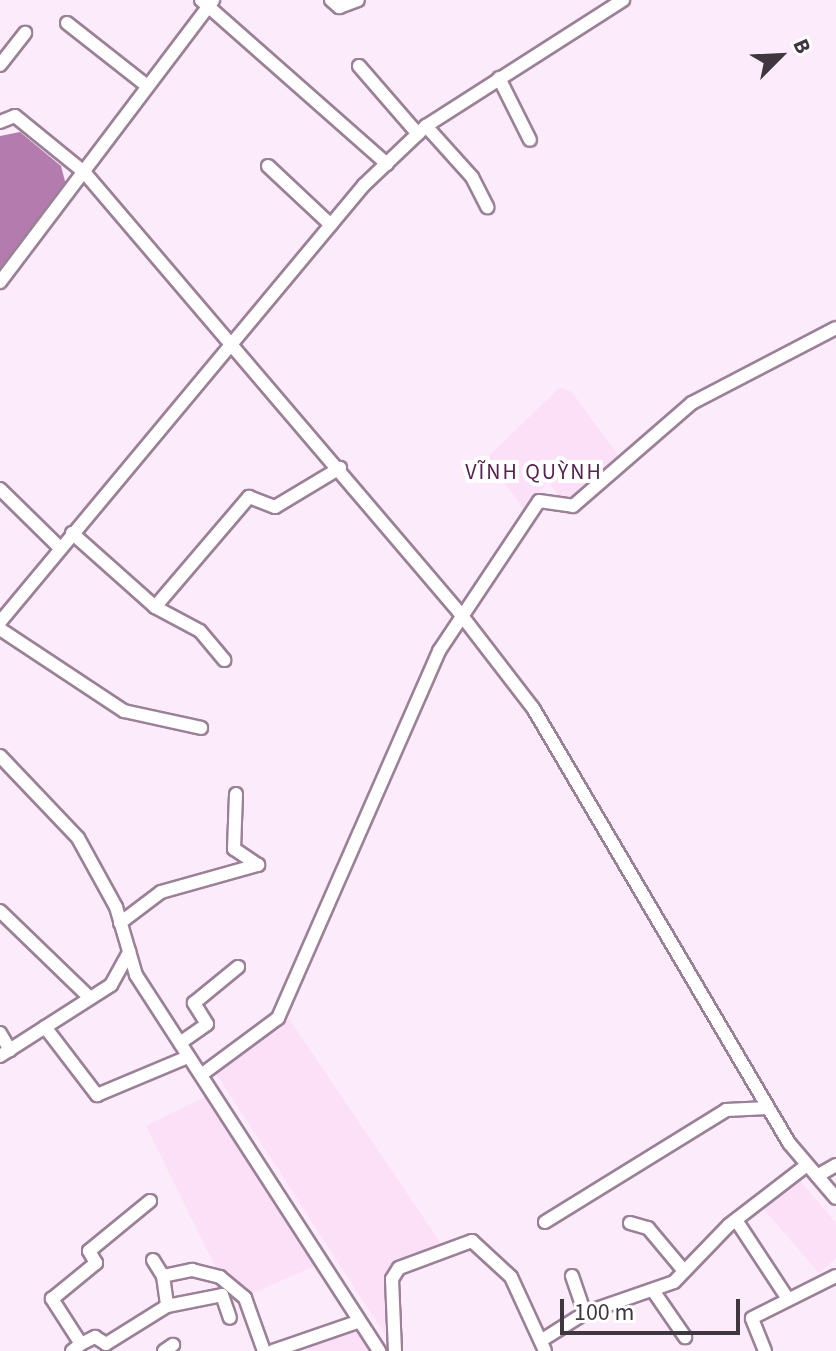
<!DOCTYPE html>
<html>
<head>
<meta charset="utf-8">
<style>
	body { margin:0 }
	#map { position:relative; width:836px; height:1351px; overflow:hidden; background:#fcebfa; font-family:"Source Sans 3",sans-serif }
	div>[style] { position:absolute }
	.built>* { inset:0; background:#fbe0f7 }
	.water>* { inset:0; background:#b47cae }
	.roads { filter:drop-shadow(2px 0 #9b8197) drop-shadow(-2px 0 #9b8197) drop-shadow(0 2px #9b8197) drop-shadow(0 -2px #9b8197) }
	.minor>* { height:12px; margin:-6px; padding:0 6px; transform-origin:6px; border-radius:6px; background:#fff }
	span { translate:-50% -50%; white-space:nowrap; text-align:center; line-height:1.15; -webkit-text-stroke:8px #fff; paint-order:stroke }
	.neighbourhood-label { font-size:22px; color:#552251; letter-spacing:2px }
	.north { position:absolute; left:740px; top:16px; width:80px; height:80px; -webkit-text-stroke:6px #fff; paint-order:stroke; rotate:66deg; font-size:22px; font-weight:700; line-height:32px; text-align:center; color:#40363f }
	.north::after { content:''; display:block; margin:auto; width:28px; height:36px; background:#40363f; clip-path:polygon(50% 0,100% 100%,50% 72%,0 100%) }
	.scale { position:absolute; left:560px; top:1299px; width:180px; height:36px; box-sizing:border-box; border:4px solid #40363f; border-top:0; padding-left:10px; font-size:24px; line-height:28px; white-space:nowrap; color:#40363f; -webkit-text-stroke:6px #fff; paint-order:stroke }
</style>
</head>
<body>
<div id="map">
	<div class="built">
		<i style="clip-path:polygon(559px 388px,571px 391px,618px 455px,566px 504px,548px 482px,524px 509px,486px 459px)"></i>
		<i style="clip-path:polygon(289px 1019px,442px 1245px,391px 1267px,391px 1344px,215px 1072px)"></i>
		<i style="clip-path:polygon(205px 1097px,315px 1266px,250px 1294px,216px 1268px,146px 1126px)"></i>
		<i style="clip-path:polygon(797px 1177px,836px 1223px,836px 1258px,819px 1273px,761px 1206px)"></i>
		<i style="clip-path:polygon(356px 1326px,374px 1351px,307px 1351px,304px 1343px)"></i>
	</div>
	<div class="water">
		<i style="clip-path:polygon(20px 132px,61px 166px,66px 185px,0 272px,0 136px)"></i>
	</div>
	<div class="roads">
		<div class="minor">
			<i style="left:201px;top:0;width:248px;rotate:41.4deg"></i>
			<i style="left:331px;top:0;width:11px;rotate:41deg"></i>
			<i style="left:339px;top:7px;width:20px;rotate:-20deg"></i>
			<i style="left:67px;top:23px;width:102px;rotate:38.2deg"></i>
			<i style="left:0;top:65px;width:41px;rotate:-52deg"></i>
			<i style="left:359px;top:66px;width:90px;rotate:49.1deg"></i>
			<i style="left:499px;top:78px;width:69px;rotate:63.4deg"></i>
			<i style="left:0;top:122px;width:16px;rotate:-22deg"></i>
			<i style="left:15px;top:116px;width:89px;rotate:39.1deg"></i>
			<i style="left:84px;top:172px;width:578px;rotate:49.56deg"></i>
			<i style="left:459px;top:612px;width:121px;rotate:52.4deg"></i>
			<i style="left:533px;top:708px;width:505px;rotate:59.52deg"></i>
			<i style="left:789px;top:1143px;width:72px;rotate:49.5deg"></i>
			<i style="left:426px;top:126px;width:69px;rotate:48deg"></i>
			<i style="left:472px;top:177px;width:34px;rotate:63deg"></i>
			<i style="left:268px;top:166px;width:86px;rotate:43.1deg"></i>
			<i style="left:0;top:282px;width:353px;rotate:-52.9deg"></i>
			<i style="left:0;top:489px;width:84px;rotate:44.5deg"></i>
			<i style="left:72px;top:533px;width:111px;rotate:41.7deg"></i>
			<i style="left:155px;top:607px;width:51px;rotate:28.1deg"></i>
			<i style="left:200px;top:631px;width:38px;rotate:50deg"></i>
			<i style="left:155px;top:607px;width:145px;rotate:-49.5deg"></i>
			<i style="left:249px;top:497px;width:28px;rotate:21deg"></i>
			<i style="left:275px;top:507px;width:76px;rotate:-31deg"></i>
			<i style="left:0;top:622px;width:569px;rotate:-50.21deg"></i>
			<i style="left:364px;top:185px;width:86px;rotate:-43.6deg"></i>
			<i style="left:426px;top:126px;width:234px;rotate:-32.6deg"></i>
			<i style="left:0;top:629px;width:149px;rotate:33.5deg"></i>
			<i style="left:124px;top:711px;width:79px;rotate:12.4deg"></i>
			<i style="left:0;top:756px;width:113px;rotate:46.4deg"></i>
			<i style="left:78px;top:838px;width:79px;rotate:61.2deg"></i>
			<i style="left:116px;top:907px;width:71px;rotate:73.6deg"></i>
			<i style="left:136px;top:975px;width:448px;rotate:57.1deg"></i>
			<i style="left:0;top:911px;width:125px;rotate:44deg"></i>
			<i style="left:120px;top:923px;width:51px;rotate:-37.1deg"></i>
			<i style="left:161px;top:892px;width:101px;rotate:-15.6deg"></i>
			<i style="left:258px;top:865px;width:29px;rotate:-146deg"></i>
			<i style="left:234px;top:849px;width:55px;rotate:-87.9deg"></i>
			<i style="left:45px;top:1027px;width:86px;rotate:52.6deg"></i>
			<i style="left:97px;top:1095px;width:99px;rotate:-22.7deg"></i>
			<i style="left:0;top:1033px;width:20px;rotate:60deg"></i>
			<i style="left:180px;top:1043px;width:33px;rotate:-35deg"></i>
			<i style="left:207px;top:1024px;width:25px;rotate:-122deg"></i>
			<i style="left:194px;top:1003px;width:57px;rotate:-39.3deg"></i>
			<i style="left:0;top:1056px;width:132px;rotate:-32.6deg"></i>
			<i style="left:111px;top:985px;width:38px;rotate:-61deg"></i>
			<i style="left:201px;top:1075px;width:96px;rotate:-36.5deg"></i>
			<i style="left:278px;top:1018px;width:401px;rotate:-66.3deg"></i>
			<i style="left:439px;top:651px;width:180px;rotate:-56.3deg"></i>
			<i style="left:539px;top:501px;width:34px;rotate:8deg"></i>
			<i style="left:573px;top:506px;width:157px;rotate:-40.9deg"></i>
			<i style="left:692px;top:403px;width:162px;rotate:-27.5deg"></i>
			<i style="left:817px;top:1176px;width:22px;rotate:-30deg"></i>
			<i style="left:736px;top:1220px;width:91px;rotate:56.7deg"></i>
			<i style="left:545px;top:1222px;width:213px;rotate:-31.7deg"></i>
			<i style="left:726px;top:1110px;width:42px;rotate:-2.7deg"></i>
			<i style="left:630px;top:1223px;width:19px;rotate:16deg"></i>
			<i style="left:648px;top:1228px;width:56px;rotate:50.1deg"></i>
			<i style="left:153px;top:1260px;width:19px;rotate:58deg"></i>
			<i style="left:163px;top:1276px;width:30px;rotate:-12deg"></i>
			<i style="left:192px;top:1270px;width:29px;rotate:14deg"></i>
			<i style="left:220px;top:1277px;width:33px;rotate:40deg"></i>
			<i style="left:245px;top:1298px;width:56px;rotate:70.3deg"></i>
			<i style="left:163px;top:1276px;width:30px;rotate:82deg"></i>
			<i style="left:572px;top:1276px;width:39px;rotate:71deg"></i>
			<i style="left:654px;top:1292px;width:55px;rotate:55.4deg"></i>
			<i style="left:542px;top:1340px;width:51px;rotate:-32.1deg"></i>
			<i style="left:585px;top:1313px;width:94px;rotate:-19.2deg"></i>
			<i style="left:674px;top:1282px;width:79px;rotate:-46deg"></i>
			<i style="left:729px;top:1225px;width:98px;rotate:-37.6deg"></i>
			<i style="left:81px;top:1344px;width:16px;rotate:-27deg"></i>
			<i style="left:95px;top:1337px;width:13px;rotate:32deg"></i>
			<i style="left:106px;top:1344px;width:72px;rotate:-31.9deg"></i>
			<i style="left:167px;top:1306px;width:56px;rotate:-11.3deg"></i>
			<i style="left:222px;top:1295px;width:24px;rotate:71deg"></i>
			<i style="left:72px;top:1351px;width:11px;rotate:-38deg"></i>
			<i style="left:81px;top:1344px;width:54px;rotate:-122.8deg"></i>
			<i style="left:52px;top:1299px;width:57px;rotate:-39.3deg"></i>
			<i style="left:96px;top:1263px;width:14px;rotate:-120deg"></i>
			<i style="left:89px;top:1251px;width:79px;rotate:-39.3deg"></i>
			<i style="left:164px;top:1351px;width:11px;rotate:-34deg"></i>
			<i style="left:273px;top:1351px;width:89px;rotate:-19deg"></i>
			<i style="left:395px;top:1351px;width:72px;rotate:-92.4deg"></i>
			<i style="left:392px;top:1279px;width:13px;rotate:-58deg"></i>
			<i style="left:399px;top:1268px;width:78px;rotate:-20.3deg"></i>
			<i style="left:472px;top:1241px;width:53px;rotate:42.7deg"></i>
			<i style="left:511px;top:1277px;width:81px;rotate:65.3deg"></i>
			<i style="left:765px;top:1351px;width:35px;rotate:-112deg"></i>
			<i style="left:752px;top:1318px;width:94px;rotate:-26.6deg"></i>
		</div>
	</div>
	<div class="neighbourhood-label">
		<span style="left:534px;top:473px">VĨNH QUỲNH</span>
	</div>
	<div class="north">B</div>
	<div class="scale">100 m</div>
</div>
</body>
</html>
